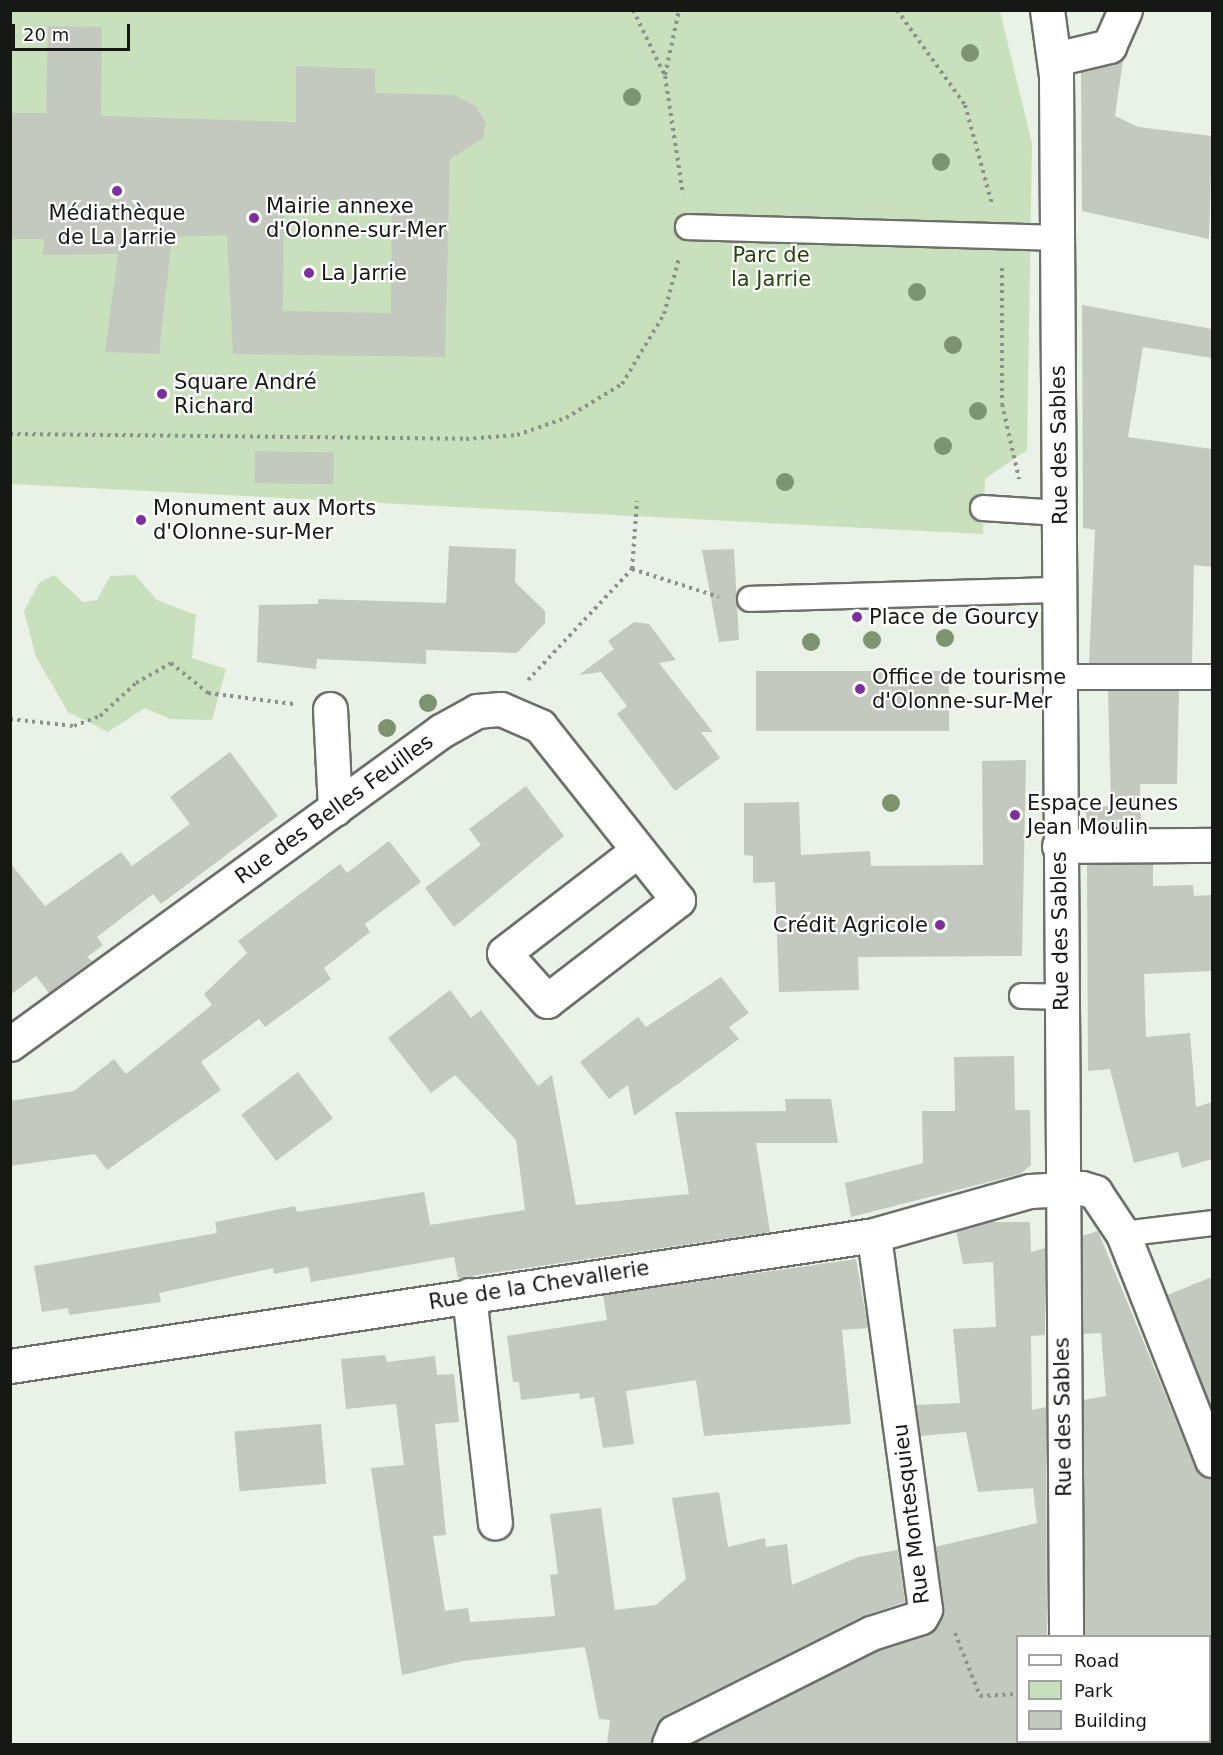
<!DOCTYPE html>
<meta charset="utf-8">
<style>
body{margin:0}
#map{position:relative;width:1223px;height:1755px;overflow:hidden;background:#eaf1e6;font-family:"DejaVu Sans",sans-serif}
div>[style]{position:absolute}
.green>*{inset:0;background:#c9e0bc}
.building>*{inset:0;background:#c3c9bf;transform-origin:0 0}
.path>*{height:4px;margin-top:-2px;transform-origin:0;background:repeating-linear-gradient(90deg,#8c9189 0 3px,transparent 0 7.5px)}
.roads{filter:drop-shadow(2px 0 #6b7168) drop-shadow(-2px 0 #6b7168) drop-shadow(0 2px #6b7168) drop-shadow(0 -2px #6b7168)}
.lane>*{height:24px;margin:-12px;padding:0 12px;transform-origin:12px;border-radius:12px;background:#fff}
.street>*{height:33px;margin:-16.5px;padding:0 16.5px;transform-origin:16.5px;border-radius:16.5px;background:#fff}
.secondary>*{height:33px;margin:-16.5px;padding:0 16.5px;transform-origin:16.5px;border-radius:16.5px;background:#fff}
.trees>*{width:18px;height:18px;margin:-9px;border-radius:50%;background:#7e936f}
.dots>*{width:16px;height:16px;translate:-50% -50%;box-sizing:border-box;border:3px solid #fff;border-radius:50%}
span{translate:-50% -50%;white-space:nowrap;text-align:center;line-height:1.15;-webkit-text-stroke:4.5px #fff;paint-order:stroke}
.poi-label{font-size:21px;color:#151814}
.left{translate:0 -50%;text-align:left}
.right{translate:-100% -50%;text-align:right}
.park-label{font-size:21px;color:#26460d}
.street-label{font-size:21px;color:#151814}
.frame{position:absolute;inset:0;border:12px solid #151814;pointer-events:none}
.legend{position:absolute;left:1016px;top:1635px;width:195px;height:108px;box-sizing:border-box;background:#fff;border:2px solid #a1a3a1;margin:0;padding:8px 10px;list-style:none;font-size:18px;color:#151814}
.legend li{display:flex;align-items:center;gap:12px;height:30px}
.legend b{width:30px;border:2px solid #a1a3a1}
.scale{position:absolute;left:12px;top:24px;width:118px;height:27px;box-sizing:border-box;border:3px solid #151814;border-top:0;padding-left:8px;font-size:18px;line-height:21px;white-space:nowrap;color:#151814;-webkit-text-stroke:4px #fff;paint-order:stroke}
</style>
<div id="map">
<div class="green">
<div style="clip-path:polygon(10px 11px,1000px 11px,1032px 144px,1027px 450px,985px 479px,983px 534px,11px 484px)"></div>
<div style="clip-path:polygon(54px 575px,83px 602px,97px 600px,110px 576px,135px 575px,157px 600px,196px 615px,192px 658px,226px 669px,212px 720px,170px 719px,145px 708px,108px 732px,68px 712px,36px 657px,24px 611px,39px 583px)"></div>
</div>
<div class="building">
<div style="clip-path:polygon(evenodd,48px 26px,102px 27px,101px 116px,296px 122px,296px 66px,375px 69px,375px 93px,454px 95px,476px 106px,486px 123px,483px 138px,450px 159px,445px 357px,233px 354px,227px 235px,172px 237px,159px 354px,105px 352px,118px 254px,43px 255px,44px 239px,10px 239px,10px 113px,46px 113px,48px 26px,284px 199px,392px 201px,391px 313px,283px 311px,284px 199px)"></div>
<div style="clip-path:polygon(1123px 60px,1115px 116px,1138px 127px,1212px 136px,1209px 239px,1082px 211px,1081px 72px)"></div>
<div style="clip-path:polygon(1082px 305px,1212px 329px,1212px 358px,1143px 347px,1128px 437px,1212px 449px,1212px 567px,1194px 565px,1192px 663px,1089px 663px,1095px 530px,1083px 528px)"></div>
<div style="left:255px;top:451px;width:79px;height:32px;rotate:1deg"></div>
<div style="clip-path:polygon(449px 546px,516px 549px,515px 582px,545px 611px,545px 623px,517px 653px,426px 650px,426px 664px,317px 659px,316px 669px,257px 662px,259px 605px,318px 604px,318px 599px,446px 603px)"></div>
<div style="clip-path:polygon(734px 549px,739px 640px,719px 642px,702px 550px)"></div>
<div style="clip-path:polygon(634px 622px,649px 624px,676px 660px,659px 663px,713px 732px,701px 732px,720px 758px,675px 791px,617px 714px,627px 706px,601px 672px,579px 675px,614px 649px,608px 641px)"></div>
<div style="left:949px;top:671px;width:60px;height:193px;rotate:90deg"></div>
<div style="clip-path:polygon(1108px 691px,1179px 691px,1177px 784px,1140px 784px,1141px 827px,1086px 827px,1086px 807px,1111px 806px)"></div>
<div style="clip-path:polygon(230px 752px,278px 816px,161px 904px,153px 894px,97px 937px,103px 945px,87px 957px,92px 961px,49px 993px,36px 976px,10px 995px,10px 863px,45px 906px,121px 852px,132px 866px,190px 824px,170px 797px)"></div>
<div style="clip-path:polygon(1026px 760px,1022px 956px,858px 957px,859px 990px,779px 992px,775px 882px,753px 883px,753px 856px,744px 855px,744px 803px,799px 802px,801px 855px,870px 851px,871px 866px,983px 865px,982px 761px)"></div>
<div style="clip-path:polygon(526px 786px,564px 836px,454px 927px,425px 888px,481px 845px,469px 829px)"></div>
<div style="clip-path:polygon(389px 841px,421px 882px,365px 924px,370px 932px,324px 968px,331px 979px,265px 1027px,259px 1019px,201px 1062px,221px 1090px,107px 1170px,95px 1154px,10px 1166px,10px 1101px,74px 1091px,114px 1059px,126px 1074px,212px 1005px,204px 994px,247px 953px,238px 941px,340px 864px,347px 873px)"></div>
<div style="clip-path:polygon(1153px 864px,1153px 886px,1193px 885px,1194px 896px,1211px 895px,1211px 971px,1144px 974px,1146px 1037px,1190px 1033px,1196px 1107px,1212px 1102px,1212px 1159px,1182px 1168px,1178px 1152px,1134px 1163px,1110px 1069px,1088px 1071px,1087px 865px)"></div>
<div style="clip-path:polygon(721px 977px,749px 1013px,729px 1027px,739px 1039px,634px 1116px,628px 1085px,609px 1099px,580px 1062px,638px 1017px,646px 1027px)"></div>
<div style="clip-path:polygon(450px 990px,471px 1018px,481px 1010px,538px 1086px,552px 1075px,576px 1205px,689px 1194px,675px 1112px,786px 1111px,785px 1099px,831px 1099px,838px 1143px,756px 1143px,770px 1232px,458px 1278px,454px 1257px,311px 1282px,308px 1267px,274px 1274px,273px 1268px,159px 1293px,161px 1302px,69px 1315px,68px 1308px,42px 1312px,34px 1266px,217px 1233px,215px 1222px,295px 1206px,297px 1212px,424px 1192px,430px 1225px,525px 1210px,516px 1140px,455px 1075px,431px 1093px,388px 1038px)"></div>
<div style="clip-path:polygon(1014px 1056px,1015px 1110px,1030px 1110px,1031px 1165px,1020px 1174px,851px 1217px,845px 1183px,923px 1163px,922px 1111px,955px 1111px,954px 1057px)"></div>
<div style="left:298px;top:1072px;width:58px;height:71px;rotate:53deg"></div>
<div style="clip-path:polygon(990px 1222px,1030px 1222px,1031px 1252px,1045px 1248px,1045px 1335px,1031px 1336px,1032px 1410px,1046px 1407px,1047px 1636px,1017px 1636px,1017px 1744px,691px 1744px,878px 1650px,933px 1631px,944px 1607px,935px 1547px,1037px 1523px,1033px 1488px,978px 1492px,966px 1432px,920px 1436px,916px 1405px,960px 1403px,953px 1329px,996px 1327px,993px 1262px,963px 1264px,956px 1231px)"></div>
<div style="clip-path:polygon(1098px 1231px,1195px 1467px,1212px 1478px,1212px 1636px,1085px 1636px,1083px 1400px,1106px 1396px,1101px 1333px,1083px 1334px,1082px 1236px)"></div>
<div style="clip-path:polygon(856px 1259px,868px 1328px,842px 1330px,851px 1424px,704px 1436px,696px 1380px,626px 1391px,634px 1444px,603px 1448px,594px 1397px,580px 1399px,579px 1393px,521px 1400px,519px 1382px,513px 1382px,507px 1336px,607px 1320px,603px 1295px)"></div>
<div style="clip-path:polygon(1212px 1277px,1212px 1410px,1167px 1295px)"></div>
<div style="clip-path:polygon(385px 1355px,387px 1362px,435px 1356px,437px 1375px,454px 1374px,459px 1422px,435px 1424px,446px 1535px,433px 1536px,445px 1611px,468px 1608px,470px 1622px,555px 1616px,550px 1575px,558px 1574px,550px 1514px,601px 1508px,615px 1610px,656px 1605px,686px 1579px,672px 1498px,719px 1492px,728px 1547px,765px 1538px,766px 1547px,787px 1544px,792px 1585px,858px 1557px,898px 1550px,905px 1602px,863px 1616px,666px 1715px,651px 1744px,607px 1744px,610px 1720px,599px 1719px,585px 1647px,463px 1661px,402px 1675px,371px 1468px,404px 1465px,396px 1404px,346px 1409px,341px 1359px)"></div>
<div style="left:321px;top:1424px;width:60px;height:87px;rotate:85deg"></div>
</div>
<div class="path">
<div style="left:633px;top:10px;width:73px;rotate:64.1deg"></div>
<div style="left:665px;top:76px;width:120px;rotate:81.4deg"></div>
<div style="left:897px;top:10px;width:117px;rotate:54.4deg"></div>
<div style="left:965px;top:105px;width:103px;rotate:74.7deg"></div>
<div style="left:665px;top:75px;width:66px;rotate:-77.8deg"></div>
<div style="left:1002px;top:268px;width:136px;rotate:90deg"></div>
<div style="left:1002px;top:404px;width:77px;rotate:77.2deg"></div>
<div style="left:10px;top:434px;width:456px;rotate:0.6deg"></div>
<div style="left:466px;top:439px;width:51px;rotate:-4.5deg"></div>
<div style="left:517px;top:435px;width:52px;rotate:-19.1deg"></div>
<div style="left:566px;top:418px;width:66px;rotate:-31.3deg"></div>
<div style="left:622px;top:384px;width:82px;rotate:-59deg"></div>
<div style="left:664px;top:314px;width:58px;rotate:-75deg"></div>
<div style="left:632px;top:569px;width:68px;rotate:-85.8deg"></div>
<div style="left:528px;top:680px;width:152px;rotate:-46.9deg"></div>
<div style="left:632px;top:569px;width:91px;rotate:17.8deg"></div>
<div style="left:10px;top:719px;width:64px;rotate:6.2deg"></div>
<div style="left:74px;top:726px;width:28px;rotate:-21deg"></div>
<div style="left:100px;top:716px;width:49px;rotate:-42.5deg"></div>
<div style="left:136px;top:683px;width:40px;rotate:-29.7deg"></div>
<div style="left:171px;top:663px;width:48px;rotate:39deg"></div>
<div style="left:208px;top:693px;width:86px;rotate:7.4deg"></div>
<div style="left:955px;top:1633px;width:68px;rotate:68.4deg"></div>
<div style="left:980px;top:1696px;width:38px;rotate:-3deg"></div>
<div style="left:1210px;top:1662px;width:2px;rotate:-27deg"></div>
</div>
<div class="roads">
<div class="lane">
<div style="left:688px;top:227px;width:369px;rotate:1.7deg"></div>
<div style="left:983px;top:508px;width:77px;rotate:3.7deg"></div>
<div style="left:750px;top:599px;width:309px;rotate:-1.7deg"></div>
<div style="left:1060px;top:677px;width:152px"></div>
<div style="left:1022px;top:996px;width:39px;rotate:1deg"></div>
<div style="left:1123px;top:1234px;width:90px;rotate:-7deg"></div>
</div>
<div class="street">
<div style="left:1055px;top:59px;width:56px;rotate:-13.5deg"></div>
<div style="left:1109px;top:46px;width:39px;rotate:-66deg"></div>
<div style="left:330px;top:709px;width:100px;rotate:87.1deg"></div>
<div style="left:1059px;top:846px;width:153px;rotate:-0.4deg"></div>
<div style="left:10px;top:1044px;width:533px;rotate:-35.99deg"></div>
<div style="left:441px;top:731px;width:41px;rotate:-29.1deg"></div>
<div style="left:477px;top:711px;width:24px;rotate:-5deg"></div>
<div style="left:501px;top:709px;width:43px;rotate:23.6deg"></div>
<div style="left:540px;top:726px;width:222px;rotate:51.6deg"></div>
<div style="left:678px;top:900px;width:165px;rotate:142.4deg"></div>
<div style="left:547px;top:1001px;width:64px;rotate:-131.9deg"></div>
<div style="left:504px;top:953px;width:168px;rotate:-37.5deg"></div>
<div style="left:469px;top:1295px;width:229px;rotate:83.5deg"></div>
<div style="left:10px;top:1366px;width:874px;rotate:-8.62deg"></div>
<div style="left:874px;top:1235px;width:162px;rotate:-15.8deg"></div>
<div style="left:1030px;top:1191px;width:52px;rotate:-3.3deg"></div>
<div style="left:1082px;top:1188px;width:14px;rotate:17deg"></div>
<div style="left:1095px;top:1192px;width:50px;rotate:56.3deg"></div>
<div style="left:1123px;top:1234px;width:243px;rotate:68.5deg"></div>
<div style="left:669px;top:1744px;width:13px;rotate:-67deg"></div>
<div style="left:674px;top:1732px;width:220px;rotate:-26.7deg"></div>
<div style="left:871px;top:1633px;width:52px;rotate:-17.7deg"></div>
<div style="left:921px;top:1617px;width:9px;rotate:-63deg"></div>
<div style="left:925px;top:1609px;width:377px;rotate:-97.8deg"></div>
</div>
<div class="secondary">
<div style="left:1047px;top:10px;width:67px;rotate:82.2deg"></div>
<div style="left:1056px;top:76px;width:1560px;rotate:89.63deg"></div>
<div style="left:1066px;top:1744px;width:2px;rotate:-90deg"></div>
</div>
</div>
<div class="trees">
<div style="left:970px;top:53px"></div>
<div style="left:632px;top:97px"></div>
<div style="left:941px;top:162px"></div>
<div style="left:917px;top:292px"></div>
<div style="left:953px;top:345px"></div>
<div style="left:978px;top:411px"></div>
<div style="left:943px;top:446px"></div>
<div style="left:785px;top:482px"></div>
<div style="left:945px;top:638px"></div>
<div style="left:872px;top:640px"></div>
<div style="left:811px;top:642px"></div>
<div style="left:428px;top:703px"></div>
<div style="left:387px;top:728px"></div>
<div style="left:891px;top:803px"></div>
</div>
<div class="dots">
<div style="left:117px;top:191px;background:#7e2e9e"></div>
<div style="left:254px;top:218px;background:#7e2e9e"></div>
<div style="left:309px;top:273px;background:#7e2e9e"></div>
<div style="left:162px;top:394px;background:#7e2e9e"></div>
<div style="left:141px;top:520px;background:#7e2e9e"></div>
<div style="left:857px;top:617px;background:#7e2e9e"></div>
<div style="left:860px;top:689px;background:#7e2e9e"></div>
<div style="left:1015px;top:815px;background:#7e2e9e"></div>
<div style="left:940px;top:925px;background:#7e2e9e"></div>
</div>
<div class="poi-label">
<span class="left" style="left:266px;top:218px">Mairie annexe<br>d'Olonne-sur-Mer</span>
<span style="left:117px;top:225px">Médiathèque<br>de La Jarrie</span>
<span class="left" style="left:321px;top:273px">La Jarrie</span>
<span class="left" style="left:174px;top:394px">Square André<br>Richard</span>
<span class="left" style="left:153px;top:520px">Monument aux Morts<br>d'Olonne-sur-Mer</span>
<span class="left" style="left:869px;top:617px">Place de Gourcy</span>
<span class="left" style="left:872px;top:689px">Office de tourisme<br>d'Olonne-sur-Mer</span>
<span class="left" style="left:1027px;top:815px">Espace Jeunes<br>Jean Moulin</span>
<span class="right" style="left:928px;top:925px">Crédit Agricole</span>
</div>
<div class="park-label">
<span style="left:771px;top:267px">Parc de<br>la Jarrie</span>
</div>
<div class="street-label">
<span style="left:1059px;top:445px;rotate:-91deg">Rue des Sables</span>
<span style="left:334px;top:809px;rotate:-36deg">Rue des Belles Feuilles</span>
<span style="left:1060px;top:931px;rotate:-91deg">Rue des Sables</span>
<span style="left:539px;top:1285px;rotate:-9deg">Rue de la Chevallerie</span>
<span style="left:1063px;top:1417px;rotate:-91deg">Rue des Sables</span>
<span style="left:911px;top:1514px;rotate:-97deg">Rue Montesquieu</span>
</div>
<div class="frame"></div>
<ul class="legend">
<li><b style="height:8px;background:#fff"></b>Road</li>
<li><b style="height:16px;background:#c9e0bc"></b>Park</li>
<li><b style="height:16px;background:#c3c9bf"></b>Building</li>
</ul>
<div class="scale">20 m</div>
</div>
